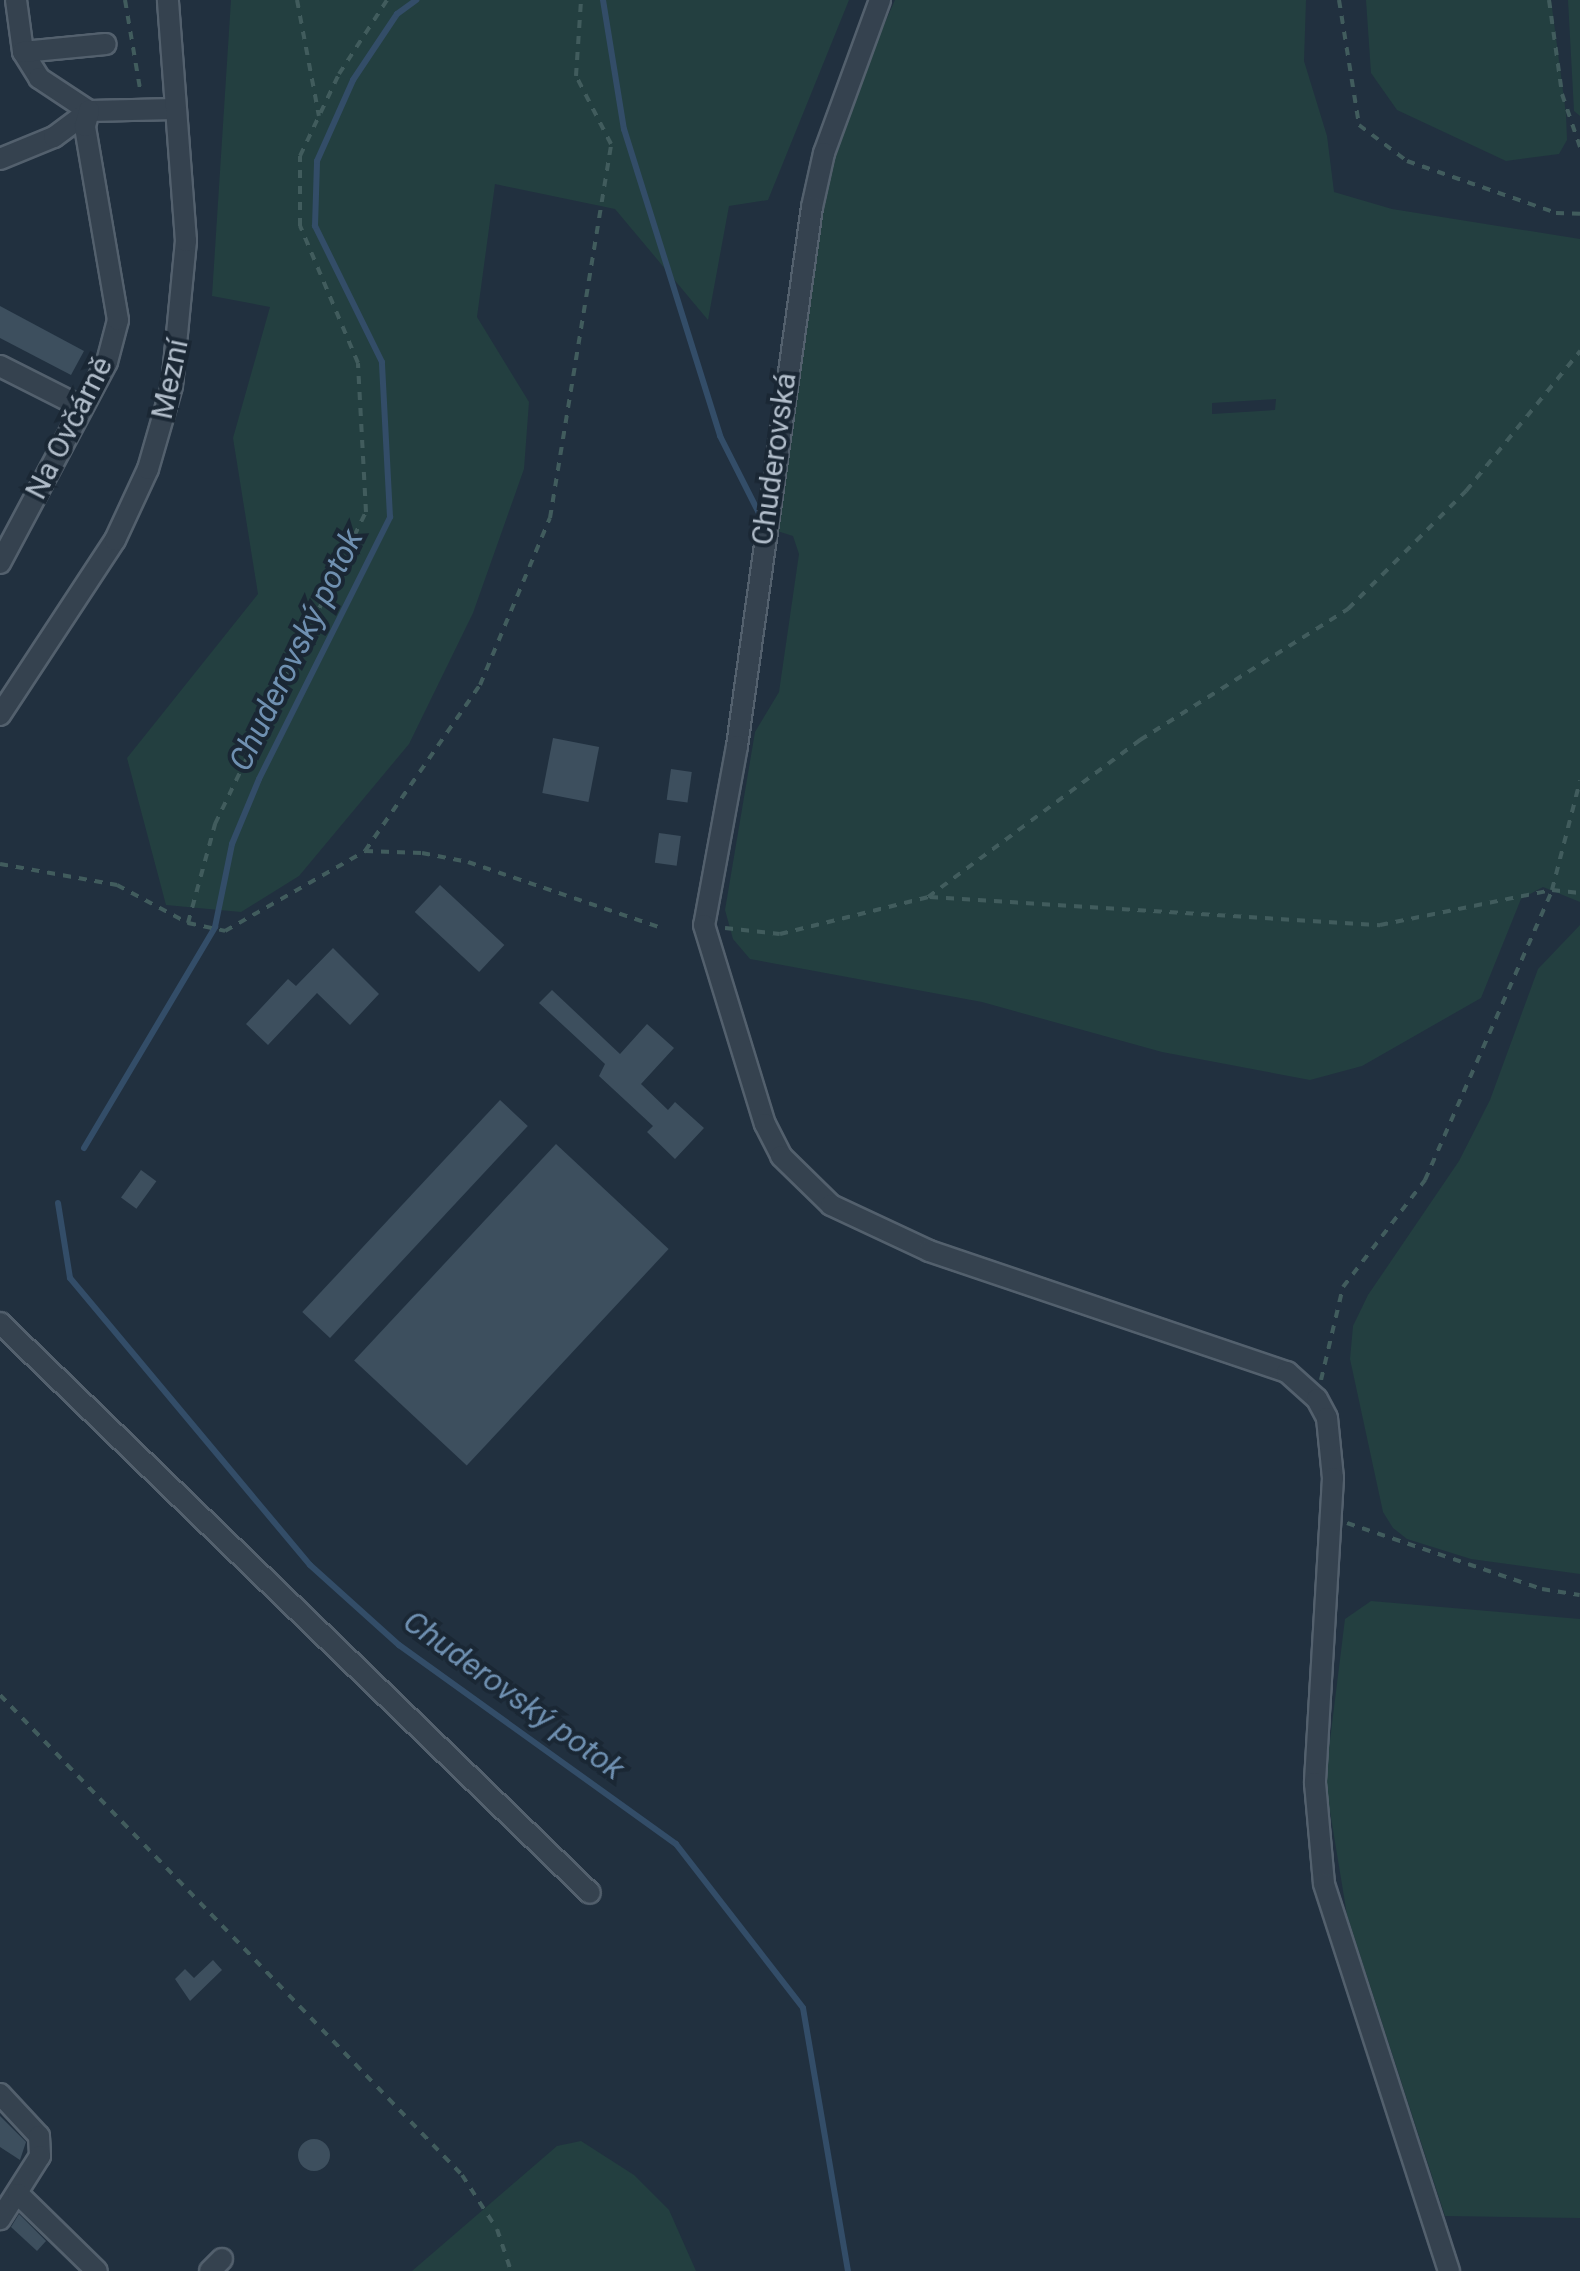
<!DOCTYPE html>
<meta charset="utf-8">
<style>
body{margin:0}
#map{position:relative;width:1580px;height:2271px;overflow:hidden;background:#21303f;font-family:Roboto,sans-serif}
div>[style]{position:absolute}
.green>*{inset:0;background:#233f40}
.stream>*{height:6px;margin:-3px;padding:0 3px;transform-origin:3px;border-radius:3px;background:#334d68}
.building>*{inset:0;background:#3d4f5e;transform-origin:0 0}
.round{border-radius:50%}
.path>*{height:4px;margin-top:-2px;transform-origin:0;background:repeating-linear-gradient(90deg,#415c5d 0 8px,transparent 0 16px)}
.roads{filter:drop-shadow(2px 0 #53606d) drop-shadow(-2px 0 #53606d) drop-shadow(0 2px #53606d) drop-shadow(0 -2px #53606d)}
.minor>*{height:20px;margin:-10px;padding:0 10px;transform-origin:10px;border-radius:10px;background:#35424f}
span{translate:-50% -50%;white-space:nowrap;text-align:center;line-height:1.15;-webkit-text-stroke:8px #1a2734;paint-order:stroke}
.street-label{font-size:30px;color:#b1bdca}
.water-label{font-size:32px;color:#6f90b1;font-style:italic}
</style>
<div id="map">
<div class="green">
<div style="clip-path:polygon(231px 0,849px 0,768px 200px,729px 206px,708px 320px,615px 209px,495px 184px,477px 317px,529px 402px,524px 469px,473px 613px,409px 744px,299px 876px,241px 912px,166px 905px,127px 758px,258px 594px,233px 438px,270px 307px,212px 296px)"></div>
<div style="clip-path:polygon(evenodd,895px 0,1306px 0,1304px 61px,1327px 136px,1334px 192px,1392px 209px,1580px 239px,1580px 902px,1543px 887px,1521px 899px,1481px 998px,1362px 1066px,1310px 1080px,1162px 1052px,982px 1002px,750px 959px,733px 939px,725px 910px,755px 732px,779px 692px,799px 554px,793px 536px,774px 530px,805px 338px,819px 201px,850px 102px,895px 0,1276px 399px,1275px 410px,1212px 414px,1212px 403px,1276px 399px)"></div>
<div style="clip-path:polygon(1366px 0,1551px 0,1566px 114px,1567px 140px,1559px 154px,1506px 161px,1397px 110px,1371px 73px)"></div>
<div style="clip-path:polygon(1568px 0,1580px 0,1580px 116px,1574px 111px)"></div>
<div style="clip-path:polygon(1580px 925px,1580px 1574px,1471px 1559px,1407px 1539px,1393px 1528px,1383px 1512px,1350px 1359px,1353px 1326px,1368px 1295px,1459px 1161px,1490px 1100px,1538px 969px)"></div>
<div style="clip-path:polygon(1371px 1601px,1580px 1619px,1580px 2218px,1445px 2216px,1347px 1915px,1325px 1781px,1345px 1619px)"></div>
<div style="clip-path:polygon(581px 2141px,634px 2175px,669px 2210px,696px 2271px,412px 2271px,557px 2146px)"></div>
</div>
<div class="stream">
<div style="left:603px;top:0;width:131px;rotate:80.8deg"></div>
<div style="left:624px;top:129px;width:322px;rotate:72.6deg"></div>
<div style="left:720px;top:436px;width:95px;rotate:63.2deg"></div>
<div style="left:84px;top:1148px;width:257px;rotate:-59.3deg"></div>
<div style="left:215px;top:927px;width:85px;rotate:-78.4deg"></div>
<div style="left:232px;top:844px;width:70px;rotate:-67.4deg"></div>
<div style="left:259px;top:779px;width:293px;rotate:-63.4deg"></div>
<div style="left:390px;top:517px;width:155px;rotate:-93deg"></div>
<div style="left:382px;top:362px;width:152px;rotate:-116.2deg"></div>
<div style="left:315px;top:226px;width:65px;rotate:-88.2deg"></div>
<div style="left:317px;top:161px;width:89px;rotate:-66deg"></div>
<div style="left:353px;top:80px;width:79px;rotate:-56.3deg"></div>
<div style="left:397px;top:14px;width:24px;rotate:-36deg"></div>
<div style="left:58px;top:1203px;width:76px;rotate:80.9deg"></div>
<div style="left:70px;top:1278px;width:374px;rotate:50.1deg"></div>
<div style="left:310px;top:1565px;width:120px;rotate:42deg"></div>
<div style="left:399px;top:1645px;width:341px;rotate:35.7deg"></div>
<div style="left:676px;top:1844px;width:207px;rotate:52.2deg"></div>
<div style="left:803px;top:2008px;width:267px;rotate:80.3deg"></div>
</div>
<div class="building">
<div style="clip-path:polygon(0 306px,84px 351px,71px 375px,0 338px)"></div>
<div style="left:553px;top:738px;width:47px;height:56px;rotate:11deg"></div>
<div style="left:671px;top:769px;width:21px;height:31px;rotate:8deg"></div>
<div style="left:659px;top:833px;width:22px;height:30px;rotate:8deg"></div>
<div style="left:440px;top:885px;width:88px;height:37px;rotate:43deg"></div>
<div style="clip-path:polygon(333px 948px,379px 994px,350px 1025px,317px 993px,268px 1045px,246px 1024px,288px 979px,296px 986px)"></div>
<div style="clip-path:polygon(552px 990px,620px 1054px,647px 1024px,674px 1048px,641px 1084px,668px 1110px,675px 1102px,704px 1128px,675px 1159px,647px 1132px,653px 1126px,599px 1076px,605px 1064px,539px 1003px)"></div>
<div style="left:500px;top:1100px;width:38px;height:290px;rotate:43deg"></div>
<div style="left:556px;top:1144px;width:154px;height:296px;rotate:43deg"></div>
<div style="left:141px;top:1170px;width:19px;height:34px;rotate:36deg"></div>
<div style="clip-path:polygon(213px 1960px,222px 1970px,190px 2001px,175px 1979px,185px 1969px,194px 1978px)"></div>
<div style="clip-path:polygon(0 2116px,26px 2142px,20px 2160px,0 2147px)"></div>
<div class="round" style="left:298px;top:2139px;width:32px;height:32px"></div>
<div style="clip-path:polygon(19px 2214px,46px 2241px,37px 2251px,11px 2227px)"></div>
</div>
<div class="path">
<div style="left:125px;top:0;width:90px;rotate:80.4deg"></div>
<div style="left:297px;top:0;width:118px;rotate:79.3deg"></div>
<div style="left:1339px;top:0;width:127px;rotate:80.9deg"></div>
<div style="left:1359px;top:125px;width:60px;rotate:36.9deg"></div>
<div style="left:1407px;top:161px;width:158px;rotate:19.2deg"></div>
<div style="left:1556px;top:213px;width:24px;rotate:2deg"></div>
<div style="left:1549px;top:0;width:95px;rotate:82.1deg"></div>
<div style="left:1562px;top:94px;width:56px;rotate:71.2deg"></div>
<div style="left:365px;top:851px;width:202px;rotate:-55.3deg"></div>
<div style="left:480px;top:685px;width:181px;rotate:-67.3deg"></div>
<div style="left:550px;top:518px;width:379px;rotate:-80.7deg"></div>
<div style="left:611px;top:144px;width:76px;rotate:-117.2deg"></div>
<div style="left:576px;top:76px;width:76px;rotate:-86.2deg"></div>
<div style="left:0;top:864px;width:119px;rotate:10.2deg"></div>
<div style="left:117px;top:885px;width:81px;rotate:28.2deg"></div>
<div style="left:188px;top:923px;width:38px;rotate:12deg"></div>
<div style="left:225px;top:931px;width:161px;rotate:-29.7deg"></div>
<div style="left:365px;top:851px;width:57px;rotate:2deg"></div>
<div style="left:422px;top:853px;width:47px;rotate:11.1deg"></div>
<div style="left:468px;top:862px;width:205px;rotate:18.8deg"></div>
<div style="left:930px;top:897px;width:451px;rotate:3.6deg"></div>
<div style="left:1380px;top:925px;width:176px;rotate:-11.5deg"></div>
<div style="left:1552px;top:890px;width:113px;rotate:-75.6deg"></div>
<div style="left:188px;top:923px;width:103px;rotate:-74.7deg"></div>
<div style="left:215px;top:824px;width:347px;rotate:-64.2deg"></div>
<div style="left:366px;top:512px;width:149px;rotate:-93.1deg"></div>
<div style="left:358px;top:363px;width:149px;rotate:-112.9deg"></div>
<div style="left:300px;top:226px;width:70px;rotate:-90deg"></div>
<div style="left:300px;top:156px;width:91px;rotate:-64.6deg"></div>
<div style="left:339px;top:74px;width:88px;rotate:-57deg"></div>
<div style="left:725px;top:928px;width:55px;rotate:6.2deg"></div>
<div style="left:780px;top:934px;width:153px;rotate:-14deg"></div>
<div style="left:928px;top:897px;width:264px;rotate:-36.5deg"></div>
<div style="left:1140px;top:740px;width:246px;rotate:-32.2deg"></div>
<div style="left:1348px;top:609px;width:167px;rotate:-45deg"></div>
<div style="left:1466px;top:491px;width:181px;rotate:-50.8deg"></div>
<div style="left:1321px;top:1380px;width:96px;rotate:-76.7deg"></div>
<div style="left:1343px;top:1287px;width:135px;rotate:-52.5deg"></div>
<div style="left:1425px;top:1180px;width:317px;rotate:-66.3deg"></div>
<div style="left:1552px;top:890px;width:28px;rotate:6deg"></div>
<div style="left:1347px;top:1523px;width:206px;rotate:18.7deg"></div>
<div style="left:1542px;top:1589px;width:38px;rotate:9deg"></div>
<div style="left:0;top:1695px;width:666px;rotate:46.09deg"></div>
<div style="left:462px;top:2175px;width:64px;rotate:57.1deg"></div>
<div style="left:497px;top:2229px;width:44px;rotate:71.6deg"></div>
</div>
<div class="roads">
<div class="minor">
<div style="left:16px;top:0;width:52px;rotate:82.3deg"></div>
<div style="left:23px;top:52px;width:31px;rotate:58deg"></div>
<div style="left:39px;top:78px;width:60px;rotate:33.4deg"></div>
<div style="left:880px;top:0;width:163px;rotate:110.1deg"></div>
<div style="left:824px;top:153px;width:55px;rotate:102.5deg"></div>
<div style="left:812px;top:207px;width:544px;rotate:97.92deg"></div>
<div style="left:737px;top:746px;width:182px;rotate:100.4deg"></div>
<div style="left:704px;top:925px;width:208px;rotate:73deg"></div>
<div style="left:765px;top:1124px;width:36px;rotate:63deg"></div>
<div style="left:781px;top:1156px;width:70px;rotate:44.4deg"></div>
<div style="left:831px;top:1205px;width:108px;rotate:25.1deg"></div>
<div style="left:929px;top:1251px;width:378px;rotate:18.7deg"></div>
<div style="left:1287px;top:1372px;width:40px;rotate:42deg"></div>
<div style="left:1317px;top:1399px;width:21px;rotate:62deg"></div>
<div style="left:1327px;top:1418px;width:60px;rotate:84.3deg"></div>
<div style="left:1333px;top:1478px;width:306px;rotate:93.4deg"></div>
<div style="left:1315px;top:1783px;width:101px;rotate:84.9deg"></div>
<div style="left:1324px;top:1884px;width:407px;rotate:72.1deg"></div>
<div style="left:23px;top:52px;width:83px;rotate:-5.5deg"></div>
<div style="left:0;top:159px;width:58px;rotate:-22.2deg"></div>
<div style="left:54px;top:137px;width:44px;rotate:-36.6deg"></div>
<div style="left:89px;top:111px;width:86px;rotate:-1.3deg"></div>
<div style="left:0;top:366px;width:91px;rotate:26.8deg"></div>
<div style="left:0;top:563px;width:228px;rotate:-62deg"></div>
<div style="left:107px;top:362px;width:43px;rotate:-75.3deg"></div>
<div style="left:118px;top:320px;width:197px;rotate:-99.7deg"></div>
<div style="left:85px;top:126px;width:16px;rotate:-75deg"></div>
<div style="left:0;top:715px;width:209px;rotate:-56.7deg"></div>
<div style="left:115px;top:540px;width:78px;rotate:-65.1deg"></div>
<div style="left:148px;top:469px;width:86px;rotate:-73.9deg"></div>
<div style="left:172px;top:386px;width:146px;rotate:-84.5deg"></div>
<div style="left:186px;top:241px;width:242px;rotate:-94.3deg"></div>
<div style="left:0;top:1323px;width:820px;rotate:44.01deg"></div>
<div style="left:0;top:2094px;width:57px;rotate:47.1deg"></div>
<div style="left:39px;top:2136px;width:20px;rotate:87deg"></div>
<div style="left:40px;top:2156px;width:75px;rotate:122.4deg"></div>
<div style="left:18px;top:2194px;width:110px;rotate:44.3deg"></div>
<div style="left:210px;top:2271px;width:17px;rotate:-45deg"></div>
</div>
</div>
<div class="street-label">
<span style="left:170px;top:379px;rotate:-78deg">Mezní</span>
<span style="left:69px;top:428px;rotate:-63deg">Na Ovčárně</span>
<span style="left:774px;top:459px;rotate:-82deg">Chuderovská</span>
</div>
<div class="water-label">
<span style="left:296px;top:650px;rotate:-64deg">Chuderovský potok</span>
<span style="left:514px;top:1695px;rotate:36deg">Chuderovský potok</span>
</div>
</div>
